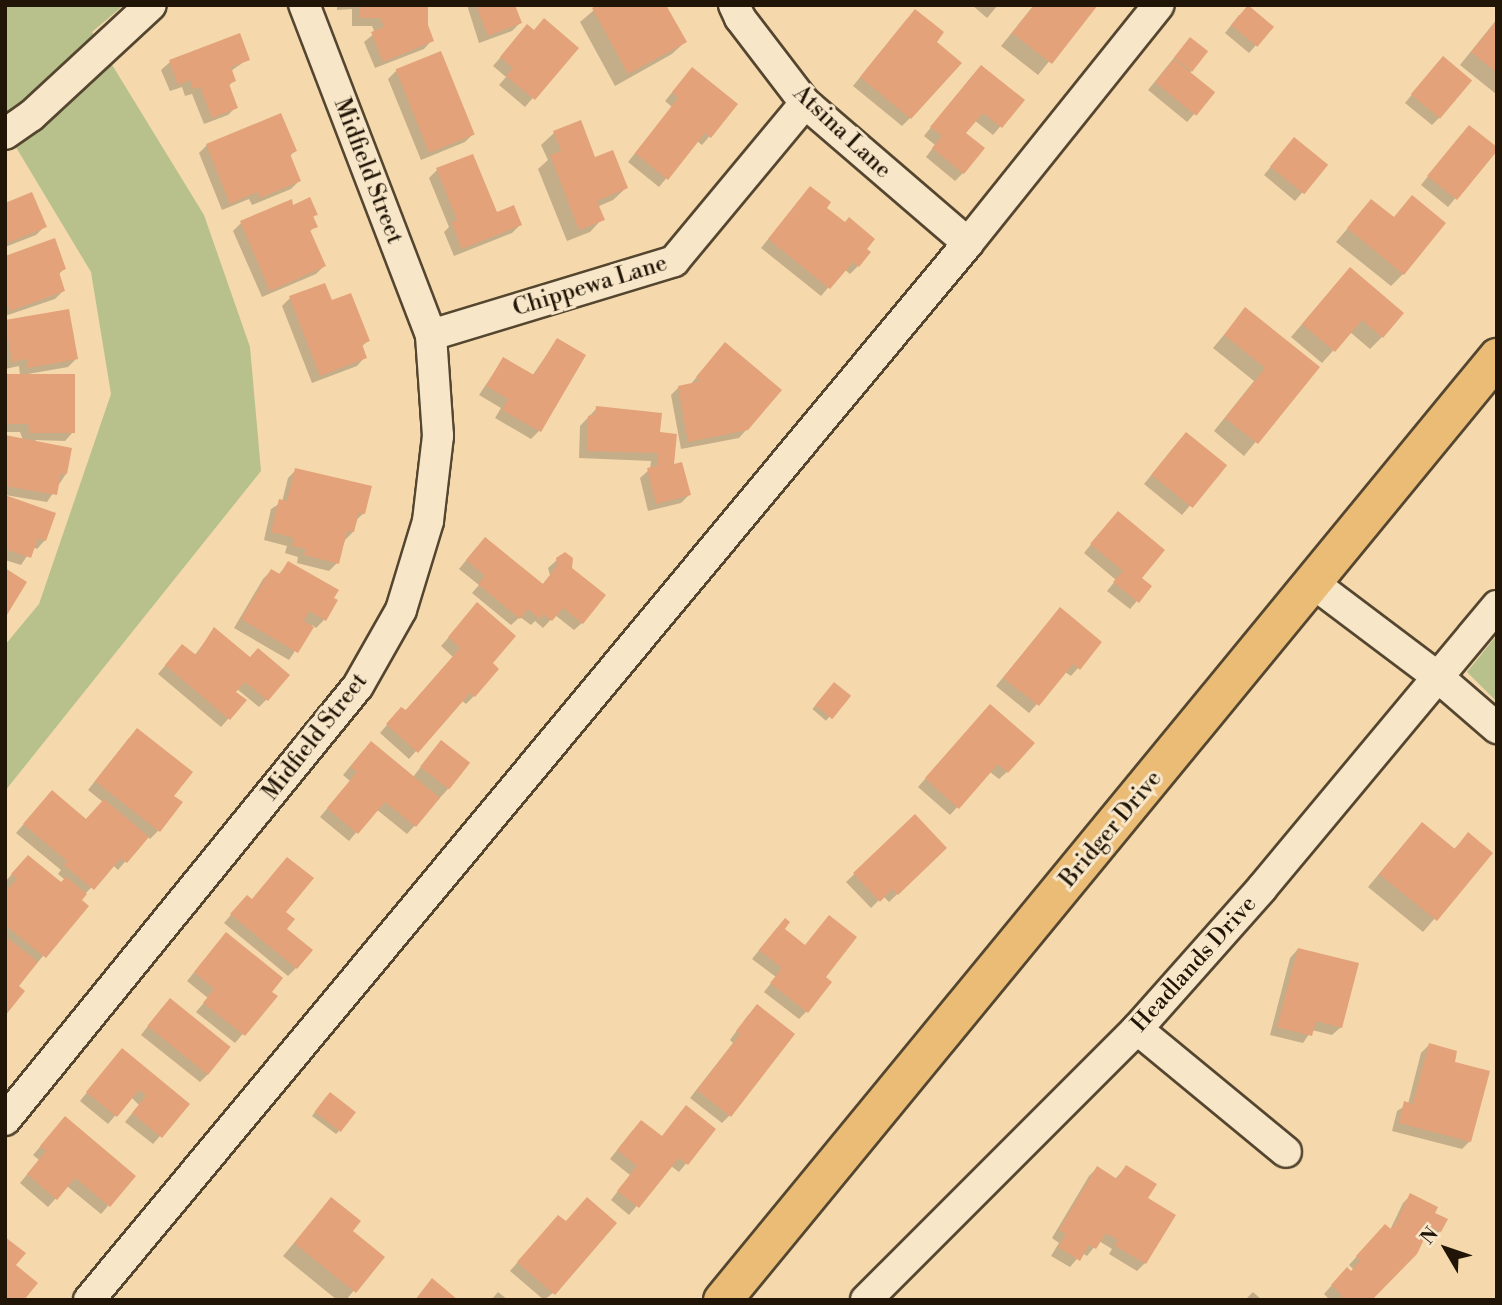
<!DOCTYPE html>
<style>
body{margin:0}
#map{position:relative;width:1502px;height:1305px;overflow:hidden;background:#f5d9ac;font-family:"Libre Bodoni",serif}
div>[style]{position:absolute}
.green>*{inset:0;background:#b8c08c}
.shadow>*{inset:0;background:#0003;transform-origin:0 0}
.building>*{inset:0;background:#e3a27a;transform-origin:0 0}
.roads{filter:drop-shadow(2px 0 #554630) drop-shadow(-2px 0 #554630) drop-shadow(0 2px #554630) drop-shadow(0 -2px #554630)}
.minor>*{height:30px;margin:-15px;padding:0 15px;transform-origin:15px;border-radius:15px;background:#f8e6c9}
.major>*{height:37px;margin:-18.5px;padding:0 18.5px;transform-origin:18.5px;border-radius:18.5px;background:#eabc76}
span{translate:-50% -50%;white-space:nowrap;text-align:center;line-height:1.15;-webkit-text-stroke:6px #f8e6c9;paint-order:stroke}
.street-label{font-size:23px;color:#201506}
.frame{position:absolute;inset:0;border:7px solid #201506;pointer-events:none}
.north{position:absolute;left:1411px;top:1214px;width:70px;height:70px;-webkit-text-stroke:5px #f8e6c9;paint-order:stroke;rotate:309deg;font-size:19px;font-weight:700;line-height:28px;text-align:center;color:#201506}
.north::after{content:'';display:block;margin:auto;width:24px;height:32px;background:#201506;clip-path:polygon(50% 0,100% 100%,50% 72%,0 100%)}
</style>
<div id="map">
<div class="green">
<div style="clip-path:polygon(5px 5px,124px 5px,92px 32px,204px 215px,250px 347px,261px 471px,5px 791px,5px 645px,39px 604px,111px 394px,91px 272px,5px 129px)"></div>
<div style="clip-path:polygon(1497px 635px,1497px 702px,1467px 672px)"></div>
</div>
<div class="shadow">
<div style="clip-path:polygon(337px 5px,426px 5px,426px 25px,432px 40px,424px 49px,375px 68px,364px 42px,375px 33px,372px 26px,352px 26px,352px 9px,337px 10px)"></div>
<div style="clip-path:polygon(467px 5px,513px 5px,520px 23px,512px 31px,479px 43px)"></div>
<div style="clip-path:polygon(600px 5px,685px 42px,672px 54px,615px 86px,580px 22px)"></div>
<div style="clip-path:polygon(972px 5px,998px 5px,987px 18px)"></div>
<div style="clip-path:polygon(1034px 5px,1095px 5px,1038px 75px,1001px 46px)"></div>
<div style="clip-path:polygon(1239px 15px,1272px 27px,1249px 53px,1225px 33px)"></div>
<div style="clip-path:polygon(907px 19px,934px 42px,910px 118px,902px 126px,853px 86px)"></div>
<div style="clip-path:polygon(1497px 19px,1497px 93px,1496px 94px,1460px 65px)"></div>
<div style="clip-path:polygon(533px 32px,576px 48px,525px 107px,499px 85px,506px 77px,493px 66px,520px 35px)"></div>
<div style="clip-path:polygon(239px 35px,248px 59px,231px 71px,234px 80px,228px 87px,236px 107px,228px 115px,204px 124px,192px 94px,185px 96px,182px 87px,170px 91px,161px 70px,170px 62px)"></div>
<div style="clip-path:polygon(1186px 43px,1206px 52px,1189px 74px,1213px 93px,1187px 122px,1148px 90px)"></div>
<div style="clip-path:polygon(1435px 66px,1440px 117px,1432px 125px,1405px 103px)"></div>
<div style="clip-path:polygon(396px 71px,473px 134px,465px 142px,421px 160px,388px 79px)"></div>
<div style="clip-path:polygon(973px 75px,1022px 101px,993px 135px,974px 120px,964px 133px,963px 173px,955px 181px,926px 157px,935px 145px,924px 136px)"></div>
<div style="clip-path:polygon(684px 78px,736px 105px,702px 145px,697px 141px,659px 187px,628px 162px,672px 107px,665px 101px)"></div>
<div style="clip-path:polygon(554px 133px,594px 159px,626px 188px,613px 200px,597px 207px,602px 219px,590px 232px,567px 241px,538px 169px,548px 160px,541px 145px)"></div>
<div style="clip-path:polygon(1461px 135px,1496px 149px,1448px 207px,1421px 185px)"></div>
<div style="clip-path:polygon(207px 145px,295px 151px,289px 157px,299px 181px,291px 189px,252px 205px,249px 199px,222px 210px,199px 153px)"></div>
<div style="clip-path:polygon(1286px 148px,1326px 165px,1295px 201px,1264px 175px)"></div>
<div style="clip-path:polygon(472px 156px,496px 215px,520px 225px,512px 233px,454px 256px,444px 232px,449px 227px,429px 178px,437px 170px)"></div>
<div style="clip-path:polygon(803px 196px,824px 208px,858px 266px,850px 274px,844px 269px,821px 296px,761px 248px)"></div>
<div style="clip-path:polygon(1412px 197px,1403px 274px,1391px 286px,1336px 242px,1371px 201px,1393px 219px)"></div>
<div style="clip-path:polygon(5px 205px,44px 227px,36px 235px,5px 247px)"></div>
<div style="clip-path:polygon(291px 207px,316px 214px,312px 218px,316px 226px,309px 232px,324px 266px,316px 274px,262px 297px,233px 231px,241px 223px)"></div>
<div style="clip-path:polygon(5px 258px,64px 269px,58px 275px,63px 291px,55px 299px,5px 316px)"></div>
<div style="clip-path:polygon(1338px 282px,1382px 337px,1370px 349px,1350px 332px,1322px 363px,1291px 337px)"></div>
<div style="clip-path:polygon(290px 298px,331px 302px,368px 341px,361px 347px,365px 357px,357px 366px,312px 383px,282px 306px)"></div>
<div style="clip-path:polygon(1245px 310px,1317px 368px,1244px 456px,1214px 431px,1254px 381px,1213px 348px)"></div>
<div style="clip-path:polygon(6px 322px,76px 359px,68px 367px,28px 374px,73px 432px,65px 441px,35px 440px,66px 474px,47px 502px,5px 495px,5px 437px,23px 440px,20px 432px,5px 432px,5px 376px,20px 376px,19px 366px,5px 369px)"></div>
<div style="clip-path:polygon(557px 340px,584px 356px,539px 431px,531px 439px,495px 418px,501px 408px,479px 395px,503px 359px,532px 376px)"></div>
<div style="clip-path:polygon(717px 353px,747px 429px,739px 438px,681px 449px,671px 395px,679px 387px,690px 385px)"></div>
<div style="clip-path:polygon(597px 408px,658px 433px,672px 466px,689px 495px,681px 503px,648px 511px,640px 478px,650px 469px,651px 461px,579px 458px,580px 426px)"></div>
<div style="clip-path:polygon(1178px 442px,1224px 465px,1182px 515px,1144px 484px)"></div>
<div style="clip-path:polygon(296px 470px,364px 513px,355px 521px,353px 532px,345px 540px,337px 563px,329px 571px,297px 563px,298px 557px,285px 553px,287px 546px,264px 540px,271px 509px,282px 502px,288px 478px)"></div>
<div style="clip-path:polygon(5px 497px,45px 540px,37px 549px,33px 547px,21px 565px,5px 560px)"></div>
<div style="clip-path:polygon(1110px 521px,1139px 578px,1137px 601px,1130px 609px,1107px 591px,1116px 580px,1084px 553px)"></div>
<div style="clip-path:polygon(477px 547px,542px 585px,550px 575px,548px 568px,557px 560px,570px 569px,582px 623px,574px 630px,555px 615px,543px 628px,535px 621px,531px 625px,520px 617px,511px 625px,472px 593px,479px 585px,459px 569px)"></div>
<div style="clip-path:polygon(289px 563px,324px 620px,316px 628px,312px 625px,289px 660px,234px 628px,263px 579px,271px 571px,278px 575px)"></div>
<div style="clip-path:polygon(470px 613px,490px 663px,474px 696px,466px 704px,461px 700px,409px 759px,380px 733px,393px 718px,405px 711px,453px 657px,441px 646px)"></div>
<div style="clip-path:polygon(1052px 618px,1078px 668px,1071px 676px,1065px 672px,1029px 713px,996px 686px)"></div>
<div style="clip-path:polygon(214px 630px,267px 699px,259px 707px,237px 689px,234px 692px,244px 701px,221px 727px,158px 674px,175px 654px,194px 656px)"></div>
<div style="left:834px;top:684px;width:18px;height:33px;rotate:41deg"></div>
<div style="clip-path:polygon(982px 714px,1007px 772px,999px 779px,990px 772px,950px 815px,918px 787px)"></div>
<div style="clip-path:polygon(129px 738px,172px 796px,158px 831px,150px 839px,147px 836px,118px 870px,113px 865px,83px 896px,80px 900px,87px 906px,16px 987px,5px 1014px,5px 882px,20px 865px,61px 884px,65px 880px,58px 874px,61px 870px,16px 833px,44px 801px,85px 821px,103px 802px,88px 790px)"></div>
<div style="clip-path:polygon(434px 750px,448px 789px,407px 834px,376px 809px,349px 841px,320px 817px,350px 781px,343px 775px,363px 751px,413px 777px)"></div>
<div style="clip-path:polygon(915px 817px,945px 848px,889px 902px,883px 896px,871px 908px,846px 882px)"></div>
<div style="clip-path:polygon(1468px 835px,1491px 853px,1423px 932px,1368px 887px,1410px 837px,1453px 850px)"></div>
<div style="clip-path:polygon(239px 905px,284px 912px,284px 929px,296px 968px,288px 976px,224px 923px)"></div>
<div style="clip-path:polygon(777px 928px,782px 929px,824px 977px,807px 1011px,799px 1019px,764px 992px,776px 977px,752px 959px)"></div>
<div style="clip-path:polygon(218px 943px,275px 996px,235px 1043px,196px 1012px,208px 998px,187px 981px)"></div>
<div style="clip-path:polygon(1298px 949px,1341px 1027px,1332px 1035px,1312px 1030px,1303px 1043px,1270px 1035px,1290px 958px)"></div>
<div style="clip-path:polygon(162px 1008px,208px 1074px,200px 1082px,141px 1035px)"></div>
<div style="clip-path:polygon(749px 1014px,730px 1115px,722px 1123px,690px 1098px,733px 1043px,730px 1040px)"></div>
<div style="clip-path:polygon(1429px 1045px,1453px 1063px,1470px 1141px,1462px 1149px,1392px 1131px,1397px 1111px,1408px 1104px,1421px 1053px)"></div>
<div style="clip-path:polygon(114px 1059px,188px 1104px,153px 1144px,125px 1122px,139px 1105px,131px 1097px,108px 1124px,80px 1101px)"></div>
<div style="clip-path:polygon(326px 1097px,339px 1131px,336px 1134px,312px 1116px)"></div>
<div style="clip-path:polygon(57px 1127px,108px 1206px,101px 1214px,67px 1186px,48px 1207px,20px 1183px,39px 1160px,33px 1155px)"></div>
<div style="clip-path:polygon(633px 1130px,661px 1138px,714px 1130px,679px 1172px,671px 1166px,629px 1215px,611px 1200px,630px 1175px,610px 1159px)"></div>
<div style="clip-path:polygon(1126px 1167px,1146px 1199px,1174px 1216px,1145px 1263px,1137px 1271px,1109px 1254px,1112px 1249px,1099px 1241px,1087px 1256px,1082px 1253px,1070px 1267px,1051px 1256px,1059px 1243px,1052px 1238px,1089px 1176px,1097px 1168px,1115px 1179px)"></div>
<div style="clip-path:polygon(1411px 1195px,1433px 1214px,1440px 1231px,1432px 1239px,1424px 1236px,1370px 1300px,1330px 1300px,1324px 1294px,1339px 1277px,1354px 1270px,1349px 1265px,1377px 1234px,1390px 1230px,1403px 1203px)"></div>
<div style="clip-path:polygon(331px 1199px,350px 1231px,382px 1257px,346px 1300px,337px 1300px,283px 1256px)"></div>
<div style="clip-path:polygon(565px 1223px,553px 1293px,544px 1300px,510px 1271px,550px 1225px)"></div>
<div style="clip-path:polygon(498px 1292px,508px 1300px,491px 1300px)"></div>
<div style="clip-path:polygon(1253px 1292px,1262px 1300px,1245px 1300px)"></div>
</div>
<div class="building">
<div style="clip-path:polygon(359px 5px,428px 5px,428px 25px,434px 41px,383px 62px,371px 32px,384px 27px,380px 18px,359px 18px)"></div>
<div style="clip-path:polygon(476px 5px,515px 5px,522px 23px,488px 36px)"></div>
<div style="clip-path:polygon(597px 5px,666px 5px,687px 42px,628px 74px,592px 8px)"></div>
<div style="clip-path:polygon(1034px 5px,1098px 5px,1052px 64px,1012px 33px)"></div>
<div style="left:1248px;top:5px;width:34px;height:26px;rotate:40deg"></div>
<div style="clip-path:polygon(915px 9px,944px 32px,937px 42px,962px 63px,911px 119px,860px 77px)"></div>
<div style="clip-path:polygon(544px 18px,579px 48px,535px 100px,506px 76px,513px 68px,500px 57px,527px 24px,534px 30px)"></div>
<div style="clip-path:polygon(1497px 20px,1497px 73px,1471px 52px)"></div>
<div style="clip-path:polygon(240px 33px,250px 60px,231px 67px,236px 81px,229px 84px,238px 108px,212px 118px,200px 87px,193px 89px,190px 80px,178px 85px,169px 60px)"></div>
<div style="left:1190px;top:37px;width:23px;height:26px;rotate:38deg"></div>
<div style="left:441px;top:51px;width:90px;height:49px;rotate:68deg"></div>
<div style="left:1443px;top:56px;width:38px;height:50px;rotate:40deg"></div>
<div style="left:1174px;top:59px;width:53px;height:30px;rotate:39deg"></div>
<div style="clip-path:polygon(981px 65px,1025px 100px,1002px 128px,983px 113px,966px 133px,985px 148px,964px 174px,932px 148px,942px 136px,930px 127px)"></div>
<div style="clip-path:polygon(692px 67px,738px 104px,711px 138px,705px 133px,668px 180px,635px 153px,678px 98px,672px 92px)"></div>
<div style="clip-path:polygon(281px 113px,297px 151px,290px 154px,301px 181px,260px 198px,257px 192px,230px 204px,206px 144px)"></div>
<div style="clip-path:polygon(581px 120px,595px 157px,613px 150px,628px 188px,597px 201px,605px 220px,579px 230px,550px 155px,561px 151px,553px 131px)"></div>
<div style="clip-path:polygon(1469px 125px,1497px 147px,1497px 151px,1457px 200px,1427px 176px)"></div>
<div style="left:1294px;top:137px;width:44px;height:38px;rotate:39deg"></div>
<div style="clip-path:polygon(473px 154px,497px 212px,514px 205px,522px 225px,462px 249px,451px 222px,457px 220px,436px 168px)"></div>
<div style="clip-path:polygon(810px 186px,831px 202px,827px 208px,845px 222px,849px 217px,875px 239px,867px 249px,871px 252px,859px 267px,853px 262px,830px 289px,768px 239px)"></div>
<div style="clip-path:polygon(32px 192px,47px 227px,5px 244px,5px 203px)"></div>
<div style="clip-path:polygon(1412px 195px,1446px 223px,1404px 275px,1347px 228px,1371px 199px,1394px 217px)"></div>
<div style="clip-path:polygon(310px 197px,318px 215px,313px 216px,318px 227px,310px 230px,326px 266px,270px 291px,240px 221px,292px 199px,293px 205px)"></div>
<div style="clip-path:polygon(55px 238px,66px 269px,59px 272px,65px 291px,10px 311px,5px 297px,5px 256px)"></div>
<div style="clip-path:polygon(1350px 267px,1404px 313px,1383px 338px,1362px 320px,1335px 352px,1302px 324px)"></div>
<div style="clip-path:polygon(325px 283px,332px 300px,351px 293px,370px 341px,362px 344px,367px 358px,320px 376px,289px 296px)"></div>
<div style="clip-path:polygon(1245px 307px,1320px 367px,1258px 444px,1225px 418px,1265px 368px,1224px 335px)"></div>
<div style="clip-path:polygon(69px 309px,78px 359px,28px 368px,27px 359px,12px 362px,5px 320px)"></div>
<div style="clip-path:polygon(557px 338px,586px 355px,541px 432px,502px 410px,508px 399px,486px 386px,503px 357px,534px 375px)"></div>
<div style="clip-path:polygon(725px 342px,782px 390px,748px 430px,688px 442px,678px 386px,701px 381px,696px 377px)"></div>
<div style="clip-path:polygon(5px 374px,75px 374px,75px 433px,30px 433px,28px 424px,5px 424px)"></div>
<div style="clip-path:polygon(596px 406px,662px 413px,660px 432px,677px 434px,674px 464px,682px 462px,691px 495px,656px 504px,647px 468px,658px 466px,658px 453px,587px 451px,588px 416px,595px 414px)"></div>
<div style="left:1186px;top:432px;width:53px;height:55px;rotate:39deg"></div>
<div style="clip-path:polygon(5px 435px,72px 448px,67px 474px,61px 473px,57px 495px,5px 486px)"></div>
<div style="clip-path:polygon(295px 468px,372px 486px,365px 514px,359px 513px,354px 532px,347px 531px,339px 564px,304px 555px,306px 549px,292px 546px,294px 538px,271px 532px,279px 499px,287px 501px)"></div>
<div style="clip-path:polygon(5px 495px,56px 513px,46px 541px,38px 538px,31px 558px,5px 549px)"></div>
<div style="clip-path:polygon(1118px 511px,1165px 550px,1142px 578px,1152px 586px,1139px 603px,1113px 582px,1123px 571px,1090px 544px)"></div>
<div style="clip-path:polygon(485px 537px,543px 584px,557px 566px,556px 558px,565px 552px,573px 558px,572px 568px,606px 595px,583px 624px,563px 608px,552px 621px,543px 614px,540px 619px,528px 609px,520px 619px,478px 584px,485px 576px,466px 560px)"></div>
<div style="clip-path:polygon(288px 561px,339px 590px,334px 598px,338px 600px,326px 621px,309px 611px,304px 621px,314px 627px,298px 653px,241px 619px,271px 569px,280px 574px)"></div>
<div style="clip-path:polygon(5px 568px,27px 582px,5px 618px)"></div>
<div style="clip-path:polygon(477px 602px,516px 636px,493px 663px,499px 669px,475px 697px,470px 693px,418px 753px,386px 724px,401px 707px,406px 710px,460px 648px,448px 637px)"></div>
<div style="clip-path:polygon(1060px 607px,1102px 642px,1080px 670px,1073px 664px,1039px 706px,1003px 678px)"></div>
<div style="clip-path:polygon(214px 627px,250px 657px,258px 648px,290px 675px,268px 701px,245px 682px,236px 692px,247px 700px,230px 720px,165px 665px,182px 644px,196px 655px)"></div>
<div style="left:834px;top:682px;width:22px;height:30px;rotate:39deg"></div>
<div style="clip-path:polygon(990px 704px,1035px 743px,1008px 773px,998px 764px,959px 809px,925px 778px)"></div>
<div style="clip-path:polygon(137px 728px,193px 772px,174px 796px,183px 802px,160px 832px,95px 781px)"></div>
<div style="left:441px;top:740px;width:37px;height:34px;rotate:38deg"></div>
<div style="clip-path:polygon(371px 741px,440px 798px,416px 827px,385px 802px,358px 834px,327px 808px,357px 772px,350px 767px)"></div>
<div style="clip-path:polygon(52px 790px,86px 819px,104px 799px,149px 837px,127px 863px,121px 858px,94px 890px,64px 865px,67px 861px,23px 824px)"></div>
<div style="clip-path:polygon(915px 814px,947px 848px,898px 895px,892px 889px,880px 902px,853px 873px)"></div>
<div style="clip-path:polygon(1422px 822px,1455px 849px,1468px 832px,1493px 853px,1437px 921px,1379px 874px)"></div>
<div style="clip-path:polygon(28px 855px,61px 882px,66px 877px,87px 894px,82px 900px,89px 906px,46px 958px,5px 925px,5px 885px,9px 888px,17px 879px,11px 874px)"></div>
<div style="clip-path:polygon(287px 857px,314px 878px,286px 912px,295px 919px,287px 929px,313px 950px,297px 969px,230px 914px,247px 895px,252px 899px)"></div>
<div style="clip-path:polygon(829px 915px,857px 937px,826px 977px,832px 982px,808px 1013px,770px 983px,782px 968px,759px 950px,785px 918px,790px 922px,785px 929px,805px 945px)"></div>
<div style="clip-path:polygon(226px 932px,283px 978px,272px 992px,278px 996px,245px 1036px,203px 1003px,214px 989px,194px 972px)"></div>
<div style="clip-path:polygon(5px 936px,38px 962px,19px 986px,25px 991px,5px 1016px)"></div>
<div style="clip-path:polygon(1298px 948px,1359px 963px,1342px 1028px,1316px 1021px,1312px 1036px,1277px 1027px)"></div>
<div style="left:170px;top:998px;width:78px;height:36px;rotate:39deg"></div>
<div style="clip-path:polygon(757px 1004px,795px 1034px,731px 1117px,697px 1090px,740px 1034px,736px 1031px)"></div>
<div style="clip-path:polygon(1429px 1043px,1457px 1051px,1455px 1062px,1490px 1071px,1471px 1142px,1399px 1123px,1404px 1101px,1413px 1104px)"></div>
<div style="clip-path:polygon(122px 1048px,190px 1104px,162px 1138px,132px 1113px,146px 1096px,139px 1090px,117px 1117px,86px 1092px)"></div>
<div style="left:330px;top:1092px;width:33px;height:25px;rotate:38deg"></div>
<div style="clip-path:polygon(686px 1105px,716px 1129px,688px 1165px,679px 1158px,639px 1208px,617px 1191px,637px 1166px,617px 1150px,641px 1120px,662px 1136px)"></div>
<div style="clip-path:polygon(65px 1116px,136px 1176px,110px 1207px,75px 1178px,57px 1200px,27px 1174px,46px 1151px,40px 1146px)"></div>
<div style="clip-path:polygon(1126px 1165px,1157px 1184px,1148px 1198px,1176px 1215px,1146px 1264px,1115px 1246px,1118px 1240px,1106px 1233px,1096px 1249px,1089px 1245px,1080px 1261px,1058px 1247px,1066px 1234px,1059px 1230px,1097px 1166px,1117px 1179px)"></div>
<div style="clip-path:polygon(1410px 1193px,1438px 1207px,1435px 1213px,1448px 1219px,1441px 1232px,1430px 1227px,1417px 1254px,1372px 1300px,1340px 1300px,1342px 1295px,1331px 1285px,1347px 1267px,1351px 1271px,1360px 1261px,1356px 1256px,1385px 1224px,1391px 1229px,1396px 1223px)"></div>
<div style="clip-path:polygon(331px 1197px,361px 1221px,353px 1231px,385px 1257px,356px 1293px,294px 1243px)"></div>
<div style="clip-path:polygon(587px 1197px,617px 1223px,555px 1295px,517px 1262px,558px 1215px,566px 1221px)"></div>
<div style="clip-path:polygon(5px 1237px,26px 1253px,16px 1265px,38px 1283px,24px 1300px,5px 1298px)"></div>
<div style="clip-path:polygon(432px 1278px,458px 1300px,415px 1300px)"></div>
</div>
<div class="roads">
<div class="minor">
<div style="left:734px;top:5px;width:14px;rotate:65deg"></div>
<div style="left:740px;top:18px;width:107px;rotate:52.6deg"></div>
<div style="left:805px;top:103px;width:215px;rotate:40.7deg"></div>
<div style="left:5px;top:134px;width:32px;rotate:-35deg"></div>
<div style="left:31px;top:116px;width:163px;rotate:-42.8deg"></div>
<div style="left:431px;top:335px;width:254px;rotate:-16.9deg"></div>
<div style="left:674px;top:261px;width:205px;rotate:-50.3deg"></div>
<div style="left:1313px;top:583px;width:158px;rotate:37deg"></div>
<div style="left:1439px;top:678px;width:77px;rotate:40.8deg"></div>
<div style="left:1137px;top:1029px;width:193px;rotate:39.5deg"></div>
<div style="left:5px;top:1120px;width:559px;rotate:-50.88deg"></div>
<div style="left:358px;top:686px;width:87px;rotate:-60.5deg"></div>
<div style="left:401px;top:610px;width:93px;rotate:-73.1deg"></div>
<div style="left:428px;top:521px;width:86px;rotate:-83.3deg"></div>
<div style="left:438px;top:436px;width:101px;rotate:-94deg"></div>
<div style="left:431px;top:335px;width:354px;rotate:-111deg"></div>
<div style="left:89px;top:1300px;width:1375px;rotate:-50.25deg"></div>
<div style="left:968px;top:243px;width:305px;rotate:-51.3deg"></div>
<div style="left:866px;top:1300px;width:383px;rotate:-45deg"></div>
<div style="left:1137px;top:1029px;width:188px;rotate:-48.4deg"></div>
<div style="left:1262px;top:888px;width:367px;rotate:-50.2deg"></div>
</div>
<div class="major">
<div style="left:722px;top:1300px;width:1221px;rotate:-50.59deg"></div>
</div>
</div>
<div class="street-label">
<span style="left:842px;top:132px;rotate:43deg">Atsina Lane</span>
<span style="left:368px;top:171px;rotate:69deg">Midfield Street</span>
<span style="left:590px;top:286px;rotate:-17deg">Chippewa Lane</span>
<span style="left:315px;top:737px;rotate:-52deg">Midfield Street</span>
<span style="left:1111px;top:829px;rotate:-50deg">Bridger Drive</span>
<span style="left:1194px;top:964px;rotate:-48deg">Headlands Drive</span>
</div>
<div class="frame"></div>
<div class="north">N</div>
</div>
